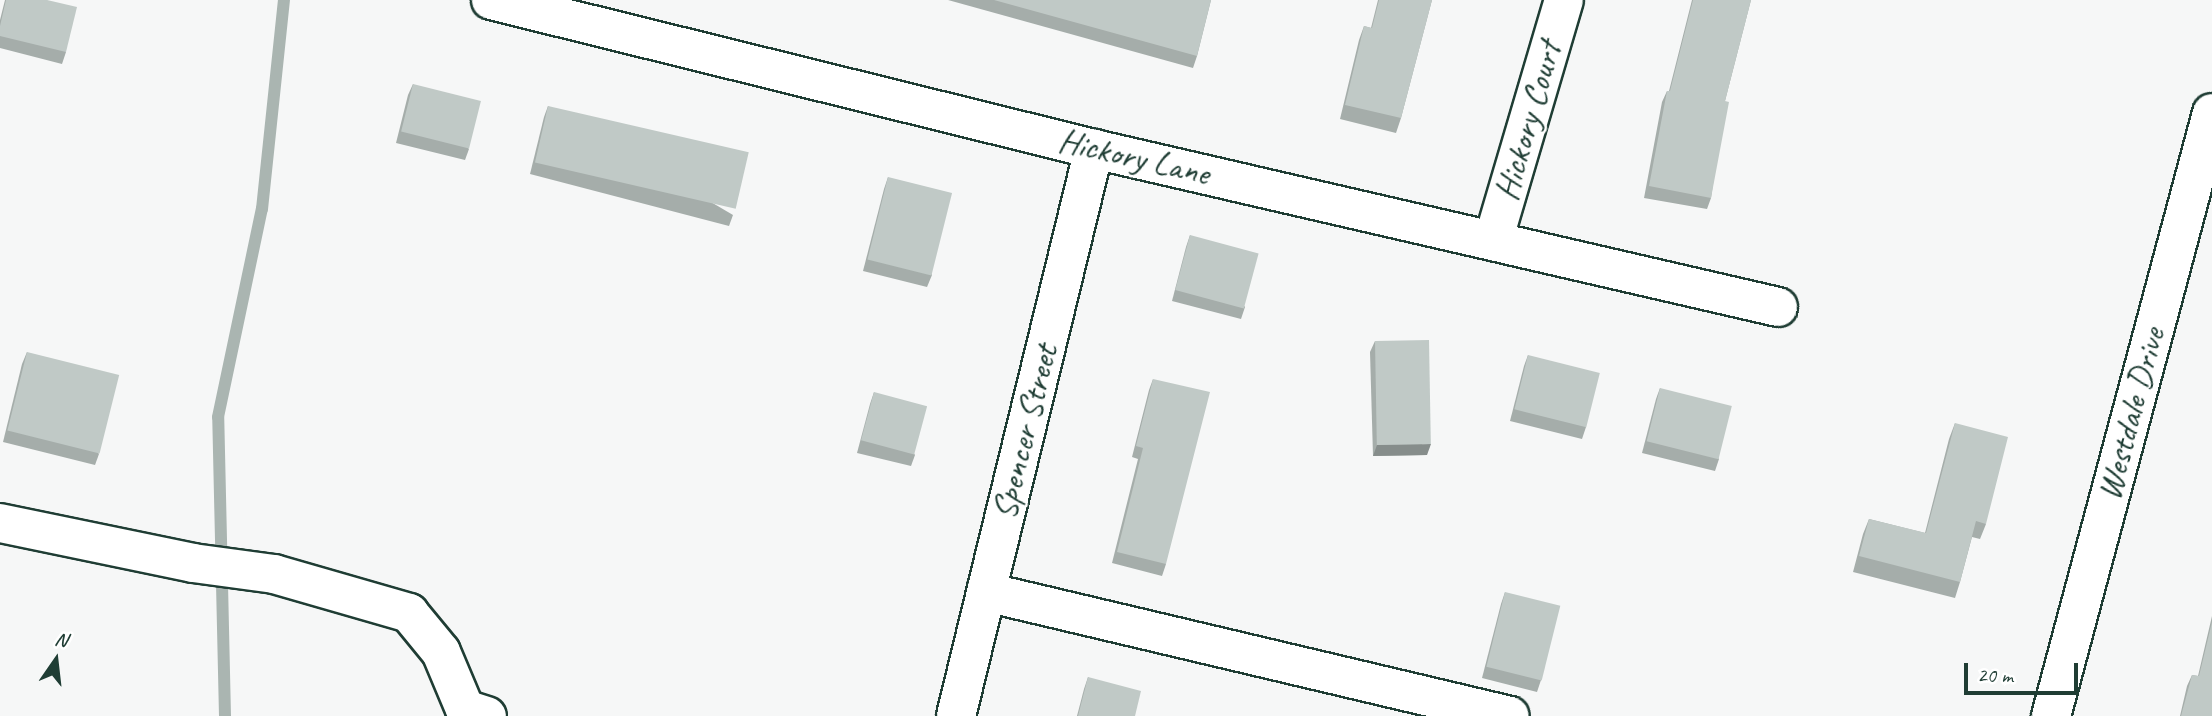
<!DOCTYPE html>
<style>
body{margin:0}
#map{position:relative;width:2212px;height:716px;overflow:hidden;background:#f6f7f7;font-family:Caveat,sans-serif}
div>[style]{position:absolute}
.stream>*{height:12px;margin:-6px;padding:0 6px;transform-origin:6px;border-radius:6px;background:#aab5b1}
.roads{filter:drop-shadow(2px 0 #1f3d34) drop-shadow(-2px 0 #1f3d34) drop-shadow(0 2px #1f3d34) drop-shadow(0 -2px #1f3d34)}
.minor>*{height:38px;margin:-19px;padding:0 19px;transform-origin:19px;border-radius:19px;background:#fff}
.wall>*{inset:0;background:#a5adaa}
.shaded-wall>*{inset:0;background:#868d8b}
.building>*{inset:0;background:#c0c9c6;transform-origin:0 0}
span{translate:-50% -50%;white-space:nowrap;text-align:center;line-height:1.15;-webkit-text-stroke:5px #fff;paint-order:stroke}
.street-label{font-size:35px;color:#1f3d34}
.north{position:absolute;left:21px;top:625px;width:70px;height:70px;-webkit-text-stroke:5px #fff;paint-order:stroke;rotate:14deg;font-size:19px;font-weight:700;line-height:28px;text-align:center;color:#1f3d34}
.north::after{content:'';display:block;margin:auto;width:24px;height:32px;background:#1f3d34;clip-path:polygon(50% 0,100% 100%,50% 72%,0 100%)}
.scale{position:absolute;left:1964px;top:663px;width:114px;height:32px;box-sizing:border-box;border:4px solid #1f3d34;border-top:0;padding-left:9px;font-size:21px;line-height:24px;white-space:nowrap;color:#1f3d34;-webkit-text-stroke:5px #fff;paint-order:stroke}
</style>
<div id="map">
<div class="stream">
<div style="left:225px;top:716px;width:299px;rotate:-91.3deg"></div>
<div style="left:218px;top:417px;width:213px;rotate:-78.1deg"></div>
<div style="left:262px;top:209px;width:210px;rotate:-84deg"></div>
</div>
<div class="roads">
<div class="minor">
<div style="left:491px;top:0;width:621px;rotate:13.88deg"></div>
<div style="left:1094px;top:149px;width:702px;rotate:13.01deg"></div>
<div style="left:1493px;top:241px;width:251px;rotate:-73.6deg"></div>
<div style="left:0;top:523px;width:197px;rotate:11.7deg"></div>
<div style="left:193px;top:563px;width:82px;rotate:7.7deg"></div>
<div style="left:274px;top:574px;width:141px;rotate:16.1deg"></div>
<div style="left:409px;top:613px;width:50px;rotate:50.6deg"></div>
<div style="left:441px;top:652px;width:62px;rotate:67.2deg"></div>
<div style="left:465px;top:709px;width:23px;rotate:18deg"></div>
<div style="left:986px;top:592px;width:538px;rotate:13.31deg"></div>
<div style="left:956px;top:716px;width:584px;rotate:-76.32deg"></div>
<div style="left:2051px;top:716px;width:624px;rotate:-75.05deg"></div>
</div>
</div>
<div class="wall">
<div style="clip-path:polygon(5px 0,47px 0,66px 52px,62px 64px,0 48px,0 20px)"></div>
<div style="clip-path:polygon(948px 0,1211px 0,1197px 56px,1193px 68px)"></div>
<div style="clip-path:polygon(1378px 0,1432px 0,1401px 118px,1396px 133px,1340px 119px,1359px 40px,1364px 26px,1371px 28px)"></div>
<div style="clip-path:polygon(1692px 0,1751px 0,1725px 101px,1711px 198px,1707px 209px,1644px 198px,1662px 102px,1667px 91px,1669px 91px)"></div>
<div style="clip-path:polygon(413px 84px,469px 149px,465px 160px,396px 143px,408px 95px)"></div>
<div style="clip-path:polygon(548px 106px,733px 215px,729px 226px,530px 174px,544px 117px)"></div>
<div style="clip-path:polygon(888px 177px,932px 275px,927px 287px,863px 271px,884px 189px)"></div>
<div style="clip-path:polygon(1190px 235px,1245px 307px,1241px 319px,1172px 301px,1186px 247px)"></div>
<div style="clip-path:polygon(1375px 341px,1427px 455px,1373px 456px,1370px 352px)"></div>
<div style="clip-path:polygon(27px 352px,99px 454px,95px 465px,3px 442px,22px 364px)"></div>
<div style="clip-path:polygon(1528px 355px,1586px 427px,1582px 439px,1510px 421px,1524px 366px)"></div>
<div style="clip-path:polygon(1153px 379px,1166px 564px,1162px 576px,1112px 563px,1138px 459px,1132px 457px,1149px 390px)"></div>
<div style="clip-path:polygon(1660px 388px,1719px 459px,1715px 471px,1642px 453px,1656px 399px)"></div>
<div style="clip-path:polygon(874px 392px,915px 455px,911px 466px,857px 453px,870px 404px)"></div>
<div style="clip-path:polygon(1955px 423px,1986px 524px,1980px 539px,1972px 537px,1960px 582px,1955px 598px,1853px 572px,1863px 534px,1869px 519px,1925px 533px,1949px 439px)"></div>
<div style="clip-path:polygon(1505px 592px,1541px 680px,1537px 692px,1482px 678px,1501px 604px)"></div>
<div style="clip-path:polygon(2212px 616px,2212px 716px,2180px 716px,2187px 686px,2192px 675px,2198px 676px)"></div>
<div style="clip-path:polygon(1088px 677px,1135px 716px,1077px 716px,1084px 689px)"></div>
</div>
<div class="shaded-wall">
<div style="clip-path:polygon(1431px 444px,1427px 455px,1373px 456px,1377px 445px)"></div>
</div>
<div class="building">
<div style="clip-path:polygon(6px 0,47px 0,77px 7px,66px 52px,0 36px,0 26px)"></div>
<div style="clip-path:polygon(994px 0,1211px 0,1197px 56px)"></div>
<div style="clip-path:polygon(1379px 0,1432px 0,1401px 118px,1345px 105px,1364px 26px,1372px 28px)"></div>
<div style="clip-path:polygon(1693px 0,1751px 0,1725px 101px,1729px 102px,1711px 198px,1649px 186px,1667px 91px,1670px 91px)"></div>
<div style="left:413px;top:84px;width:70px;height:49px;rotate:14deg"></div>
<div style="left:548px;top:106px;width:206px;height:58px;rotate:13deg"></div>
<div style="left:888px;top:177px;width:66px;height:85px;rotate:14deg"></div>
<div style="left:1190px;top:235px;width:71px;height:57px;rotate:15deg"></div>
<div style="left:1429px;top:340px;width:104px;height:54px;rotate:89deg"></div>
<div style="left:27px;top:352px;width:95px;height:81px;rotate:14deg"></div>
<div style="left:1528px;top:355px;width:74px;height:56px;rotate:14deg"></div>
<div style="clip-path:polygon(1153px 379px,1210px 392px,1166px 564px,1117px 552px,1143px 448px,1136px 446px)"></div>
<div style="left:1660px;top:388px;width:74px;height:55px;rotate:14deg"></div>
<div style="left:874px;top:392px;width:55px;height:50px;rotate:15deg"></div>
<div style="clip-path:polygon(1955px 423px,2008px 437px,1986px 524px,1976px 521px,1960px 582px,1859px 556px,1869px 519px,1926px 533px)"></div>
<div style="left:1505px;top:592px;width:57px;height:77px;rotate:14deg"></div>
<div style="clip-path:polygon(2212px 622px,2212px 716px,2181px 716px,2192px 675px,2199px 676px)"></div>
<div style="clip-path:polygon(1088px 677px,1141px 691px,1135px 716px,1078px 716px)"></div>
</div>
<div class="street-label">
<span style="left:1528px;top:121px;rotate:-74deg">Hickory Court</span>
<span style="left:1134px;top:157px;rotate:13deg">Hickory Lane</span>
<span style="left:2131px;top:414px;rotate:-75deg">Westdale Drive</span>
<span style="left:1025px;top:432px;rotate:-76deg">Spencer Street</span>
</div>
<div class="north">N</div>
<div class="scale">20 m</div>
</div>
